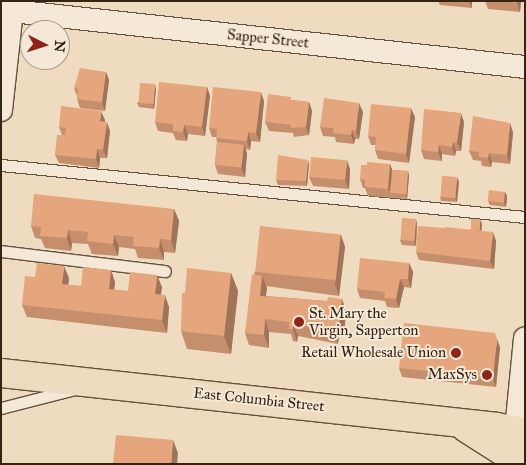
<!DOCTYPE html>
<style>
body{margin:0}
#map{position:relative;width:526px;height:465px;overflow:hidden;background:#efdbc0;font-family:"IM FELL Great Primer",serif}
div>[style]{position:absolute}
.roads{filter:drop-shadow(1px 0 #64513f) drop-shadow(-1px 0 #64513f) drop-shadow(0 1px #64513f) drop-shadow(0 -1px #64513f)}
.service>*{height:11px;margin:-5.5px;padding:0 5.5px;transform-origin:5.5px;border-radius:5.5px;background:#f5e8d6}
.minor>*{height:22px;margin:-11px;padding:0 11px;transform-origin:11px;border-radius:11px;background:#f5e8d6}
.primary>*{height:28px;margin:-14px;padding:0 14px;transform-origin:14px;border-radius:14px;background:#efdbc0}
.wall>*{inset:0;background:#c58e6c}
.shaded-wall>*{inset:0;background:#a07458}
.building>*{inset:0;background:#e5a57d;transform-origin:0 0}
.dots>*{width:14px;height:14px;translate:-50% -50%;box-sizing:border-box;border:2px solid #f5e8d6;border-radius:50%}
span{translate:-50% -50%;white-space:nowrap;text-align:center;line-height:1.15;-webkit-text-stroke:4px #f5e8d6;paint-order:stroke}
.street-label{font-size:15px;color:#352314}
.poi-label{font-size:15px;color:#352314}
.left{translate:0 -50%;text-align:left}
.right{translate:-100% -50%;text-align:right}
.frame{position:absolute;inset:0;border:2px solid #352314;pointer-events:none}
.north{position:absolute;left:20px;top:20px;width:50px;height:50px;box-sizing:border-box;background:#f5e8d6;border:1px solid #a89988;border-radius:50%;rotate:95deg;font-size:14px;font-weight:700;line-height:20px;text-align:center;color:#352314}
.north::after{content:'';display:block;margin:auto;width:18px;height:22px;background:#8f2418;clip-path:polygon(50% 0,100% 100%,50% 72%,0 100%)}
</style>
<div id="map">
<div class="roads">
<div class="service">
<div style="left:1px;top:165px;width:527px;rotate:5.67deg"></div>
<div style="left:1px;top:251px;width:165px;rotate:7deg"></div>
<div style="left:1px;top:408px;width:76px;rotate:-14.4deg"></div>
</div>
<div class="minor">
<div style="left:12px;top:11px;width:516px;rotate:6.23deg"></div>
<div style="left:1px;top:110px;width:110px;rotate:-83.7deg"></div>
<div style="left:516px;top:430px;width:92px;rotate:-84.4deg"></div>
</div>
<div class="primary">
<div style="left:1px;top:373px;width:498px;rotate:6.2deg"></div>
<div style="left:496px;top:427px;width:20px;rotate:9deg"></div>
<div style="left:516px;top:430px;width:11px;rotate:38deg"></div>
<div style="left:466px;top:428px;width:67px;rotate:32.3deg"></div>
</div>
</div>
<div class="wall">
<div style="clip-path:polygon(438px 1px,472px 1px,472px 8px,440px 5px)"></div>
<div style="clip-path:polygon(485px 1px,521px 1px,520px 12px,488px 9px)"></div>
<div style="clip-path:polygon(106px 72px,109px 80px,105px 111px,80px 108px,77px 99px,77px 96px,74px 88px)"></div>
<div style="clip-path:polygon(207px 87px,210px 96px,205px 136px,188px 134px,187px 141px,176px 140px,173px 133px,158px 131px,155px 122px)"></div>
<div style="clip-path:polygon(156px 89px,154px 109px,139px 107px,137px 103px)"></div>
<div style="clip-path:polygon(292px 100px,309px 102px,312px 111px,309px 135px,294px 137px,293px 133px,269px 131px,265px 122px)"></div>
<div style="clip-path:polygon(264px 101px,260px 142px,251px 141px,250px 150px,246px 149px,247px 154px,245px 177px,218px 174px,215px 165px,217px 142px,216px 137px,212px 137px,209px 128px)"></div>
<div style="clip-path:polygon(363px 112px,359px 139px,355px 139px,354px 144px,336px 142px,335px 137px,323px 136px,320px 127px)"></div>
<div style="clip-path:polygon(415px 117px,409px 163px,378px 159px,375px 150px,376px 145px,371px 145px,368px 136px)"></div>
<div style="clip-path:polygon(105px 120px,104px 122px,110px 131px,107px 158px,100px 158px,99px 168px,59px 163px,55px 155px,62px 135px,59px 127px)"></div>
<div style="clip-path:polygon(464px 122px,461px 151px,456px 151px,455px 156px,442px 154px,442px 161px,424px 159px,421px 150px)"></div>
<div style="clip-path:polygon(513px 132px,510px 164px,492px 162px,491px 167px,482px 166px,481px 161px,473px 160px,469px 151px)"></div>
<div style="clip-path:polygon(309px 164px,307px 186px,278px 185px,276px 180px)"></div>
<div style="clip-path:polygon(390px 164px,392px 170px,408px 171px,409px 176px,407px 199px,368px 196px,365px 188px,363px 188px,360px 179px,367px 165px)"></div>
<div style="clip-path:polygon(350px 169px,349px 189px,313px 186px,309px 177px)"></div>
<div style="clip-path:polygon(459px 182px,457px 202px,441px 201px,440px 197px)"></div>
<div style="clip-path:polygon(505px 192px,507px 196px,506px 207px,490px 205px,488px 201px)"></div>
<div style="clip-path:polygon(174px 209px,179px 221px,175px 253px,164px 252px,164px 260px,138px 258px,135px 249px,119px 247px,118px 256px,92px 254px,88px 244px,72px 243px,71px 251px,45px 248px,41px 239px,35px 238px,31px 226px)"></div>
<div style="clip-path:polygon(417px 224px,416px 246px,402px 245px,400px 240px)"></div>
<div style="clip-path:polygon(482px 224px,481px 231px,496px 241px,494px 269px,419px 260px,416px 252px,444px 228px,445px 230px,470px 230px)"></div>
<div style="clip-path:polygon(341px 235px,345px 247px,339px 296px,266px 286px,267px 288px,266px 296px,327px 301px,342px 299px,346px 311px,344px 336px,339px 336px,338px 344px,298px 336px,297px 342px,293px 341px,291px 334px,269px 332px,269px 348px,249px 345px,245px 333px,255px 275px,254px 272px)"></div>
<div style="clip-path:polygon(409px 263px,413px 272px,411px 288px,404px 287px,399px 308px,387px 307px,385px 301px,360px 298px,357px 289px)"></div>
<div style="clip-path:polygon(111px 270px,115px 282px,114px 290px,128px 291px,162px 287px,161px 295px,169px 307px,167px 333px,27px 317px,22px 305px,35px 277px,69px 278px,68px 285px,81px 286px)"></div>
<div style="clip-path:polygon(231px 273px,238px 291px,231px 354px,187px 349px,181px 331px,185px 293px)"></div>
<div style="clip-path:polygon(500px 347px,496px 387px,402px 377px,399px 368px)"></div>
</div>
<div class="shaded-wall">
<div style="clip-path:polygon(469px 1px,472px 1px,472px 8px)"></div>
<div style="clip-path:polygon(517px 1px,521px 1px,520px 12px,517px 3px)"></div>
<div style="clip-path:polygon(106px 72px,109px 80px,105px 111px,102px 102px)"></div>
<div style="clip-path:polygon(155px 84px,156px 89px,154px 109px,153px 104px)"></div>
<div style="clip-path:polygon(207px 87px,210px 96px,205px 136px,202px 127px)"></div>
<div style="clip-path:polygon(261px 92px,264px 101px,260px 142px,256px 133px)"></div>
<div style="clip-path:polygon(309px 102px,312px 111px,309px 135px,306px 127px)"></div>
<div style="clip-path:polygon(359px 103px,363px 112px,359px 139px,356px 131px)"></div>
<div style="clip-path:polygon(411px 108px,415px 117px,409px 163px,406px 154px)"></div>
<div style="clip-path:polygon(101px 111px,105px 120px,103px 130px,100px 121px)"></div>
<div style="clip-path:polygon(461px 113px,464px 122px,461px 151px,457px 142px)"></div>
<div style="clip-path:polygon(107px 122px,110px 131px,107px 158px,103px 150px)"></div>
<div style="clip-path:polygon(510px 123px,513px 132px,510px 164px,507px 155px)"></div>
<div style="clip-path:polygon(184px 125px,188px 134px,187px 141px,183px 132px)"></div>
<div style="clip-path:polygon(352px 130px,355px 139px,354px 144px,351px 135px)"></div>
<div style="clip-path:polygon(248px 132px,251px 141px,250px 150px,247px 141px)"></div>
<div style="clip-path:polygon(453px 142px,456px 151px,455px 156px,452px 147px)"></div>
<div style="clip-path:polygon(244px 145px,247px 154px,245px 177px,241px 168px)"></div>
<div style="clip-path:polygon(439px 145px,442px 154px,442px 161px,438px 152px)"></div>
<div style="clip-path:polygon(97px 149px,100px 158px,99px 168px,96px 159px)"></div>
<div style="clip-path:polygon(489px 153px,492px 162px,491px 167px,488px 158px)"></div>
<div style="clip-path:polygon(308px 160px,309px 164px,307px 186px,306px 181px)"></div>
<div style="clip-path:polygon(347px 160px,350px 169px,349px 189px,345px 180px)"></div>
<div style="clip-path:polygon(390px 164px,393px 172px,389px 193px,388px 189px)"></div>
<div style="clip-path:polygon(408px 171px,409px 176px,407px 199px,406px 195px)"></div>
<div style="clip-path:polygon(457px 177px,459px 182px,457px 202px,455px 198px)"></div>
<div style="clip-path:polygon(505px 192px,507px 196px,506px 207px,504px 202px)"></div>
<div style="clip-path:polygon(174px 209px,179px 221px,175px 253px,171px 240px)"></div>
<div style="clip-path:polygon(416px 219px,417px 224px,416px 246px,414px 241px)"></div>
<div style="clip-path:polygon(480px 219px,482px 224px,481px 237px,479px 232px)"></div>
<div style="clip-path:polygon(68px 230px,72px 243px,71px 251px,67px 238px)"></div>
<div style="clip-path:polygon(493px 232px,496px 241px,494px 269px,490px 261px)"></div>
<div style="clip-path:polygon(114px 235px,119px 247px,118px 256px,113px 244px)"></div>
<div style="clip-path:polygon(341px 235px,345px 247px,339px 296px,335px 284px)"></div>
<div style="clip-path:polygon(160px 239px,164px 252px,164px 260px,159px 248px)"></div>
<div style="clip-path:polygon(409px 263px,413px 272px,411px 288px,408px 279px)"></div>
<div style="clip-path:polygon(64px 266px,69px 278px,67px 296px,62px 284px)"></div>
<div style="clip-path:polygon(111px 270px,115px 282px,113px 301px,109px 289px)"></div>
<div style="clip-path:polygon(231px 273px,238px 291px,231px 354px,224px 336px)"></div>
<div style="clip-path:polygon(157px 275px,162px 287px,159px 306px,155px 294px)"></div>
<div style="clip-path:polygon(262px 276px,267px 288px,264px 308px,260px 296px)"></div>
<div style="clip-path:polygon(400px 279px,404px 287px,399px 308px,396px 299px)"></div>
<div style="clip-path:polygon(165px 295px,169px 307px,167px 333px,162px 320px)"></div>
<div style="clip-path:polygon(342px 299px,346px 311px,344px 336px,339px 324px)"></div>
<div style="clip-path:polygon(265px 319px,269px 332px,269px 348px,264px 335px)"></div>
<div style="clip-path:polygon(335px 323px,339px 336px,338px 344px,334px 331px)"></div>
<div style="clip-path:polygon(293px 324px,298px 336px,297px 342px,293px 329px)"></div>
<div style="clip-path:polygon(497px 339px,500px 347px,496px 387px,493px 378px)"></div>
<div style="clip-path:polygon(173px 440px,178px 453px,177px 464px,171px 464px)"></div>
</div>
<div class="building">
<div style="clip-path:polygon(494px 1px,517px 1px,517px 3px)"></div>
<div style="clip-path:polygon(80px 68px,106px 72px,102px 102px,77px 99px,78px 89px,74px 88px)"></div>
<div style="clip-path:polygon(159px 82px,207px 87px,202px 127px,184px 125px,183px 132px,173px 131px,173px 124px,155px 122px)"></div>
<div style="left:140px;top:83px;width:15px;height:20px;rotate:4deg"></div>
<div style="clip-path:polygon(213px 87px,261px 92px,256px 133px,248px 132px,247px 141px,216px 138px,217px 129px,209px 128px)"></div>
<div style="clip-path:polygon(268px 94px,291px 97px,291px 100px,309px 102px,306px 127px,291px 128px,291px 125px,265px 122px)"></div>
<div style="clip-path:polygon(324px 98px,359px 103px,356px 131px,352px 130px,351px 135px,333px 133px,334px 128px,320px 127px)"></div>
<div style="clip-path:polygon(371px 104px,411px 108px,406px 154px,375px 150px,376px 137px,368px 136px)"></div>
<div style="clip-path:polygon(61px 106px,101px 111px,100px 121px,107px 122px,103px 150px,97px 149px,96px 159px,55px 155px,57px 135px,65px 135px,66px 128px,59px 127px)"></div>
<div style="clip-path:polygon(424px 109px,461px 113px,457px 142px,453px 142px,452px 147px,439px 145px,438px 152px,421px 150px)"></div>
<div style="clip-path:polygon(473px 116px,510px 123px,507px 155px,489px 153px,488px 158px,479px 157px,479px 152px,469px 151px)"></div>
<div style="left:217px;top:142px;width:27px;height:23px;rotate:6deg"></div>
<div style="clip-path:polygon(278px 155px,308px 160px,306px 181px,276px 180px)"></div>
<div style="left:311px;top:157px;width:36px;height:20px;rotate:5deg"></div>
<div style="clip-path:polygon(367px 162px,390px 164px,388px 189px,365px 187px,365px 180px,360px 179px,361px 165px,367px 165px)"></div>
<div style="left:392px;top:170px;width:16px;height:23px;rotate:4deg"></div>
<div style="left:442px;top:176px;width:15px;height:21px;rotate:4deg"></div>
<div style="left:489px;top:190px;width:16px;height:11px;rotate:7deg"></div>
<div style="clip-path:polygon(34px 194px,174px 209px,171px 240px,160px 239px,159px 248px,133px 246px,134px 237px,114px 235px,113px 244px,87px 241px,88px 232px,68px 230px,67px 238px,40px 236px,41px 227px,31px 226px)"></div>
<div style="left:402px;top:218px;width:14px;height:22px;rotate:4deg"></div>
<div style="left:471px;top:219px;width:9px;height:11px"></div>
<div style="left:260px;top:226px;width:81px;height:46px;rotate:6deg"></div>
<div style="clip-path:polygon(418px 226px,444px 228px,445px 233px,445px 227px,493px 232px,490px 261px,416px 252px)"></div>
<div style="clip-path:polygon(360px 258px,409px 263px,408px 279px,400px 279px,396px 299px,384px 298px,385px 292px,357px 289px)"></div>
<div style="clip-path:polygon(37px 263px,64px 266px,62px 284px,81px 286px,83px 267px,111px 270px,109px 289px,128px 291px,130px 272px,157px 275px,155px 294px,165px 295px,162px 320px,22px 305px,25px 276px,35px 277px)"></div>
<div style="clip-path:polygon(187px 268px,231px 273px,224px 336px,181px 331px,182px 293px,185px 293px)"></div>
<div style="clip-path:polygon(252px 274px,262px 276px,260px 296px,327px 301px,328px 297px,342px 299px,339px 324px,335px 323px,334px 331px,293px 324px,293px 329px,289px 329px,289px 322px,265px 319px,264px 335px,245px 333px)"></div>
<div style="clip-path:polygon(404px 323px,495px 333px,497px 339px,493px 378px,399px 368px)"></div>
<div style="clip-path:polygon(116px 435px,173px 440px,171px 464px,113px 464px)"></div>
</div>
<div class="dots">
<div style="left:299px;top:322px;background:#8f2418"></div>
<div style="left:456px;top:353px;background:#8f2418"></div>
<div style="left:487px;top:375px;background:#8f2418"></div>
</div>
<div class="street-label">
<span style="left:268px;top:39px;rotate:6deg">Sapper Street</span>
<span style="left:259px;top:400px;rotate:6deg">East Columbia Street</span>
</div>
<div class="poi-label">
<span class="left" style="left:309px;top:322px">St. Mary the<br>Virgin, Sapperton</span>
<span class="right" style="left:446px;top:353px">Retail Wholesale Union</span>
<span class="right" style="left:477px;top:375px">MaxSys</span>
</div>
<div class="frame"></div>
<div class="north">N</div>
</div>
